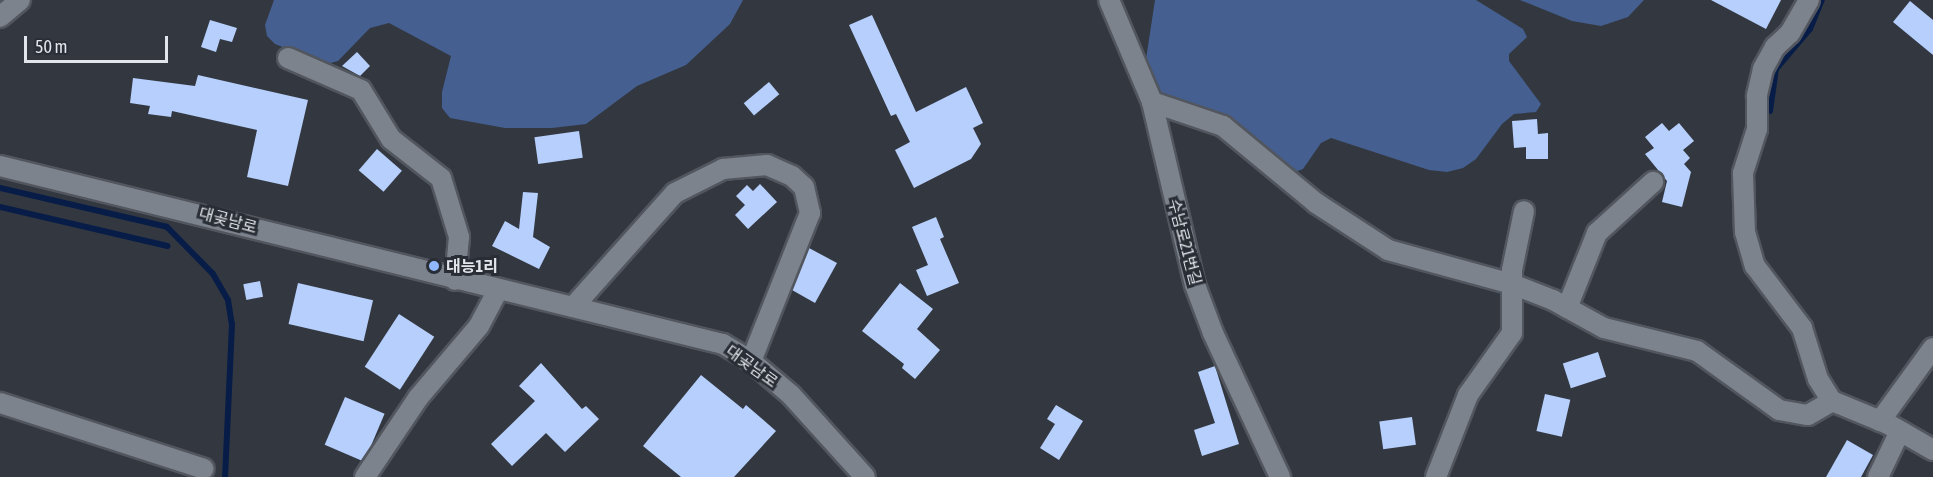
<!DOCTYPE html>
<meta charset="utf-8">
<style>
body{margin:0}
#map{position:relative;width:1933px;height:477px;overflow:hidden;background:#333840;font-family:"Asap Condensed","Noto Sans KR",sans-serif}
div>[style]{position:absolute}
.forest>*{inset:0;background:#445f90}
.stream>*{height:6px;margin:-3px;padding:0 3px;transform-origin:3px;border-radius:3px;background:#071d48}
.building>*{inset:0;background:#b6cffc;transform-origin:0 0}
.roads{filter:drop-shadow(2px 0 #52565e) drop-shadow(-2px 0 #52565e) drop-shadow(0 2px #52565e) drop-shadow(0 -2px #52565e)}
.minor>*{height:20px;margin:-10px;padding:0 10px;transform-origin:10px;border-radius:10px;background:#7d838d}
.dots>*{width:16px;height:16px;translate:-50% -50%;box-sizing:border-box;border:3px solid #292e36;border-radius:50%}
span{translate:-50% -50%;white-space:nowrap;text-align:center;line-height:1.15;-webkit-text-stroke:6px #292e36;paint-order:stroke}
.street-label{font-size:16px;color:#e2e5eb}
.poi-label{font-size:16px;color:#e2e5eb;font-weight:700}
.left{translate:0 -50%;text-align:left}
.scale{position:absolute;left:24px;top:36px;width:144px;height:27px;box-sizing:border-box;border:3px solid #e2e5eb;border-top:0;padding-left:8px;font-size:18px;line-height:21px;white-space:nowrap;color:#e2e5eb;-webkit-text-stroke:4px #292e36;paint-order:stroke}
</style>
<div id="map">
<div class="forest">
<div style="clip-path:polygon(274px 0,743px 0,730px 24px,686px 65px,637px 86px,586px 124px,552px 128px,505px 128px,450px 118px,442px 108px,442px 92px,451px 56px,389px 23px,370px 28px,338px 61px,327px 64px,275px 44px,267px 36px,265px 25px)"></div>
<div style="clip-path:polygon(1155px 0,1476px 0,1523px 29px,1527px 37px,1509px 54px,1509px 61px,1541px 104px,1536px 112px,1514px 114px,1502px 124px,1476px 159px,1463px 168px,1447px 172px,1429px 170px,1331px 138px,1321px 143px,1303px 169px,1295px 172px,1156px 91px,1145px 66px)"></div>
<div style="clip-path:polygon(1520px 0,1644px 0,1628px 17px,1601px 26px,1572px 21px)"></div>
</div>
<div class="stream">
<div style="left:1770px;top:111px;width:42px;rotate:-81.9deg"></div>
<div style="left:1776px;top:69px;width:52px;rotate:-49.6deg"></div>
<div style="left:1810px;top:29px;width:31px;rotate:-68deg"></div>
<div style="left:0;top:188px;width:171px;rotate:13.1deg"></div>
<div style="left:167px;top:227px;width:66px;rotate:45.6deg"></div>
<div style="left:213px;top:274px;width:30px;rotate:60deg"></div>
<div style="left:228px;top:300px;width:24px;rotate:81deg"></div>
<div style="left:232px;top:324px;width:153px;rotate:92.6deg"></div>
<div style="left:0;top:207px;width:172px;rotate:13.1deg"></div>
</div>
<div class="building">
<div style="clip-path:polygon(1711px 0,1781px 0,1766px 29px)"></div>
<div style="clip-path:polygon(1910px 1px,1933px 20px,1933px 55px,1893px 22px)"></div>
<div style="clip-path:polygon(872px 15px,916px 112px,966px 87px,983px 123px,973px 128px,981px 144px,971px 159px,914px 188px,895px 150px,910px 142px,896px 114px,891px 116px,849px 25px)"></div>
<div style="clip-path:polygon(210px 20px,237px 28px,232px 42px,220px 39px,216px 52px,201px 47px)"></div>
<div style="clip-path:polygon(357px 52px,370px 66px,360px 76px,342px 66px)"></div>
<div style="clip-path:polygon(198px 75px,308px 100px,288px 186px,247px 177px,257px 130px,172px 111px,171px 117px,148px 114px,150px 106px,130px 103px,133px 78px,195px 86px)"></div>
<div style="left:769px;top:82px;width:16px;height:33px;rotate:50deg"></div>
<div style="clip-path:polygon(1537px 119px,1538px 134px,1548px 133px,1548px 159px,1526px 159px,1526px 147px,1514px 148px,1512px 121px)"></div>
<div style="clip-path:polygon(1662px 123px,1669px 131px,1679px 123px,1694px 141px,1683px 150px,1690px 158px,1684px 164px,1691px 172px,1682px 207px,1662px 202px,1667px 181px,1645px 154px,1654px 148px,1645px 137px)"></div>
<div style="left:579px;top:131px;width:27px;height:45px;rotate:82deg"></div>
<div style="left:377px;top:149px;width:33px;height:28px;rotate:41deg"></div>
<div style="clip-path:polygon(760px 184px,777px 202px,748px 229px,735px 215px,745px 205px,736px 196px,747px 185px,753px 191px)"></div>
<div style="clip-path:polygon(523px 192px,538px 193px,533px 237px,550px 247px,539px 269px,492px 246px,505px 221px,519px 229px)"></div>
<div style="clip-path:polygon(936px 217px,944px 237px,940px 239px,959px 283px,927px 296px,916px 270px,928px 265px,912px 227px)"></div>
<div style="clip-path:polygon(809px 248px,837px 263px,815px 303px,792px 290px)"></div>
<div style="left:260px;top:281px;width:16px;height:17px;rotate:79deg"></div>
<div style="left:298px;top:283px;width:77px;height:42px;rotate:13deg"></div>
<div style="clip-path:polygon(900px 283px,933px 309px,917px 329px,940px 350px,915px 379px,902px 368px,904px 364px,862px 331px)"></div>
<div style="left:399px;top:314px;width:42px;height:63px;rotate:33deg"></div>
<div style="left:1598px;top:352px;width:26px;height:37px;rotate:72deg"></div>
<div style="clip-path:polygon(541px 363px,582px 409px,586px 406px,599px 419px,565px 452px,546px 433px,512px 466px,491px 444px,535px 401px,519px 386px)"></div>
<div style="clip-path:polygon(1215px 366px,1239px 444px,1202px 456px,1194px 430px,1215px 423px,1198px 372px)"></div>
<div style="clip-path:polygon(701px 375px,743px 409px,746px 405px,776px 431px,734px 477px,681px 477px,643px 446px)"></div>
<div style="left:1545px;top:394px;width:26px;height:38px;rotate:13deg"></div>
<div style="left:345px;top:397px;width:43px;height:52px;rotate:23deg"></div>
<div style="clip-path:polygon(1056px 405px,1083px 421px,1059px 460px,1040px 448px,1055px 424px,1047px 419px)"></div>
<div style="left:1412px;top:417px;width:28px;height:33px;rotate:82deg"></div>
<div style="clip-path:polygon(1847px 440px,1873px 455px,1861px 477px,1826px 477px)"></div>
</div>
<div class="roads">
<div class="minor">
<div style="left:1109px;top:0;width:111px;rotate:67.1deg"></div>
<div style="left:1152px;top:102px;width:188px;rotate:76.8deg"></div>
<div style="left:1195px;top:285px;width:51px;rotate:69.4deg"></div>
<div style="left:1213px;top:333px;width:159px;rotate:65deg"></div>
<div style="left:1809px;top:0;width:38px;rotate:120deg"></div>
<div style="left:1790px;top:33px;width:21px;rotate:137deg"></div>
<div style="left:1775px;top:47px;width:25px;rotate:119deg"></div>
<div style="left:1763px;top:69px;width:28px;rotate:103deg"></div>
<div style="left:1757px;top:96px;width:33px;rotate:90deg"></div>
<div style="left:1757px;top:129px;width:46px;rotate:107.7deg"></div>
<div style="left:1743px;top:173px;width:59px;rotate:88.1deg"></div>
<div style="left:1745px;top:232px;width:35px;rotate:74deg"></div>
<div style="left:1755px;top:266px;width:78px;rotate:52.8deg"></div>
<div style="left:1802px;top:328px;width:53px;rotate:72.6deg"></div>
<div style="left:1818px;top:379px;width:26px;rotate:58deg"></div>
<div style="left:1832px;top:401px;width:61px;rotate:22.3deg"></div>
<div style="left:1888px;top:424px;width:52px;rotate:30deg"></div>
<div style="left:0;top:17px;width:26px;rotate:-40deg"></div>
<div style="left:288px;top:58px;width:80px;rotate:23.7deg"></div>
<div style="left:361px;top:90px;width:57px;rotate:58.5deg"></div>
<div style="left:391px;top:139px;width:63px;rotate:38deg"></div>
<div style="left:441px;top:178px;width:62px;rotate:73deg"></div>
<div style="left:459px;top:237px;width:43px;rotate:95.3deg"></div>
<div style="left:1152px;top:102px;width:75px;rotate:18.7deg"></div>
<div style="left:1223px;top:126px;width:121px;rotate:39.6deg"></div>
<div style="left:1316px;top:203px;width:86px;rotate:33.1deg"></div>
<div style="left:1388px;top:250px;width:129px;rotate:15.3deg"></div>
<div style="left:1512px;top:284px;width:44px;rotate:21.3deg"></div>
<div style="left:1553px;top:300px;width:58px;rotate:28.8deg"></div>
<div style="left:1604px;top:328px;width:96px;rotate:13.9deg"></div>
<div style="left:1697px;top:351px;width:101px;rotate:35.7deg"></div>
<div style="left:1779px;top:410px;width:29px;rotate:10deg"></div>
<div style="left:1808px;top:415px;width:28px;rotate:-30deg"></div>
<div style="left:0;top:166px;width:745px;rotate:13.83deg"></div>
<div style="left:723px;top:344px;width:33px;rotate:31deg"></div>
<div style="left:751px;top:361px;width:52px;rotate:40.4deg"></div>
<div style="left:791px;top:395px;width:110px;rotate:47.9deg"></div>
<div style="left:573px;top:307px;width:153px;rotate:-48.2deg"></div>
<div style="left:675px;top:193px;width:54px;rotate:-26.6deg"></div>
<div style="left:723px;top:169px;width:44px;rotate:-5.2deg"></div>
<div style="left:767px;top:165px;width:27px;rotate:24deg"></div>
<div style="left:792px;top:176px;width:16px;rotate:43deg"></div>
<div style="left:804px;top:187px;width:27px;rotate:77deg"></div>
<div style="left:810px;top:213px;width:159px;rotate:111.7deg"></div>
<div style="left:1567px;top:308px;width:81px;rotate:-68.2deg"></div>
<div style="left:1597px;top:233px;width:76px;rotate:-42.3deg"></div>
<div style="left:0;top:403px;width:214px;rotate:17.9deg"></div>
<div style="left:1880px;top:421px;width:90px;rotate:-54deg"></div>
<div style="left:365px;top:477px;width:95px;rotate:-56.1deg"></div>
<div style="left:418px;top:398px;width:94px;rotate:-49.7deg"></div>
<div style="left:479px;top:326px;width:41px;rotate:-62.2deg"></div>
<div style="left:1436px;top:477px;width:88px;rotate:-68.7deg"></div>
<div style="left:1468px;top:395px;width:76px;rotate:-54.6deg"></div>
<div style="left:1512px;top:333px;width:63px;rotate:-90deg"></div>
<div style="left:1512px;top:270px;width:60px;rotate:-78.5deg"></div>
<div style="left:1878px;top:477px;width:51px;rotate:-64.4deg"></div>
</div>
</div>
<div class="dots">
<div style="left:434px;top:266px;background:#91b8fd"></div>
</div>
<div class="street-label">
<span style="left:228px;top:220px;rotate:15deg">대곶남로</span>
<span style="left:1185px;top:242px;rotate:75deg">수남로21번길</span>
<span style="left:752px;top:366px;rotate:36deg">대곶남로</span>
</div>
<div class="poi-label">
<span class="left" style="left:446px;top:266px">대능1리</span>
</div>
<div class="scale">50 m</div>
</div>
